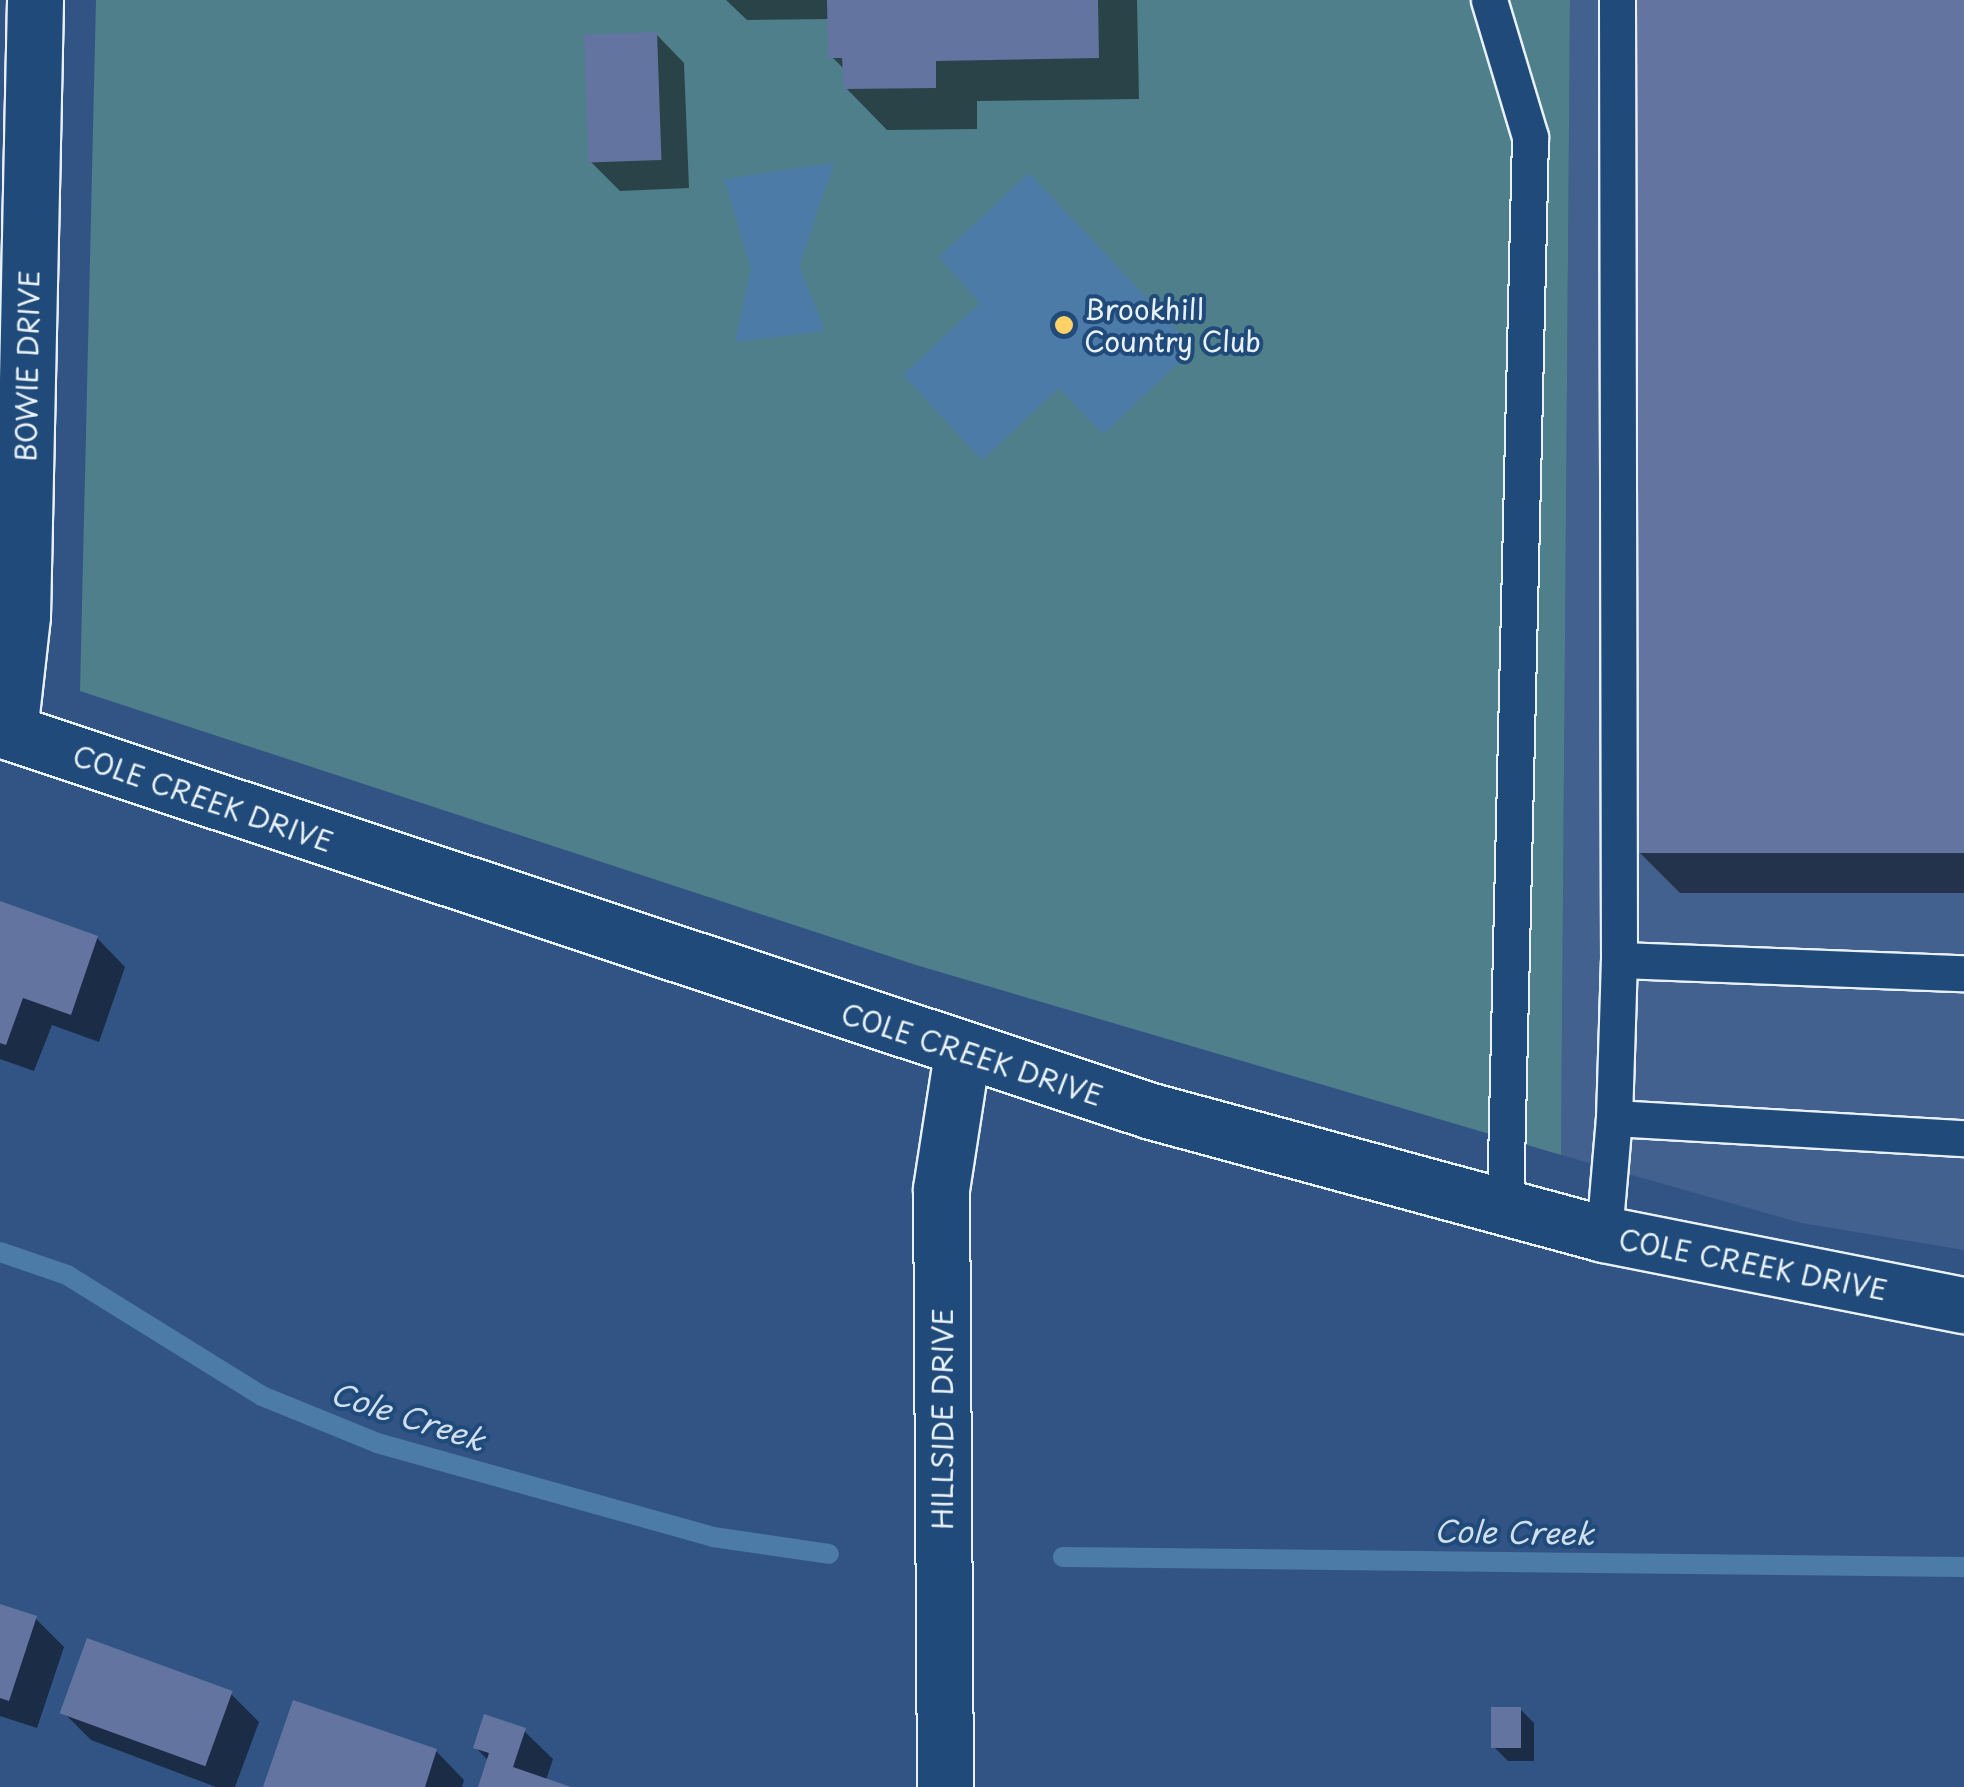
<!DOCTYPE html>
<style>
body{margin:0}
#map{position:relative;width:1964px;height:1787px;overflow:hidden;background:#315484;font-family:"Playpen Sans",sans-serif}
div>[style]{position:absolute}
.built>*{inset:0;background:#43618e}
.green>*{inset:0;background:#4e7f8a}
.water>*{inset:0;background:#4c7ba8}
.shadow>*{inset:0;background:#0007}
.stream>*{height:20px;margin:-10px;padding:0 10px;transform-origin:10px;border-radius:10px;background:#4c7ba8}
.building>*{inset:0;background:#6374a0;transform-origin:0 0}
.roads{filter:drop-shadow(2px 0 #e8f1f8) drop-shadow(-2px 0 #e8f1f8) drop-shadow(0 2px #e8f1f8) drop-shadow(0 -2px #e8f1f8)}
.service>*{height:35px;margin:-17.5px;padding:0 17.5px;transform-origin:17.5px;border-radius:17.5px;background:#1f4a7a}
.minor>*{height:55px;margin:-27.5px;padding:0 27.5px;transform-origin:27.5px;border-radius:27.5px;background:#1f4a7a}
.dots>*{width:28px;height:28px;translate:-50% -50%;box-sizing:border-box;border:5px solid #1f4a7a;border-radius:50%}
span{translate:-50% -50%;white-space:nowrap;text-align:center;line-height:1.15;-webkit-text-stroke:8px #1f4a7a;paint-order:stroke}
.poi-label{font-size:28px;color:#e8f1f8}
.left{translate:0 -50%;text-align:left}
.street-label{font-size:28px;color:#e8f1f8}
.water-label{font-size:30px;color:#d1dfec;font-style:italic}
</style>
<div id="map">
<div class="built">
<div style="clip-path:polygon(1570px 0,1964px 0,1964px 1250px,1801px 1223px,1561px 1155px)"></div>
</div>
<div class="green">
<div style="clip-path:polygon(96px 0,1570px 0,1561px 1155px,916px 965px,80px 691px)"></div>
</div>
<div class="water">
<div style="clip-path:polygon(834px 163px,799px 266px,825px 331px,735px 342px,751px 268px,724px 179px)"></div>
<div style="clip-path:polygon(1029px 173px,1194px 348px,1103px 434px,1059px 388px,982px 460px,903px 375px,980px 303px,939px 257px)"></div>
</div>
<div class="shadow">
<div style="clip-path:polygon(726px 0,1137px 0,1139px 99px,977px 101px,977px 129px,887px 130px,846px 88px,846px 71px,831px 56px,830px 19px,747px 20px)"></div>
<div style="clip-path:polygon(1638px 0,1964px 0,1964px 893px,1680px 893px,1639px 852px)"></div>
<div style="clip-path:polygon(656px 34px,684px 63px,689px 188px,620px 191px,591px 162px)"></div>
<div style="clip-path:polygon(0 904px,97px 938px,125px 967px,99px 1042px,52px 1025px,34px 1071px,0 1059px)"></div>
<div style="clip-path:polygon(0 1607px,35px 1618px,64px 1647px,37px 1728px,0 1716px)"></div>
<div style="clip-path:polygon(231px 1694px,259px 1722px,235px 1787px,216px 1787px,91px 1740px,63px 1712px)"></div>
<div style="clip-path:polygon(1520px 1709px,1534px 1723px,1534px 1761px,1508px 1761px,1494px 1747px)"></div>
<div style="clip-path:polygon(524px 1731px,553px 1759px,546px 1780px,565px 1787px,480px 1787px,489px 1761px,475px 1747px)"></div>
<div style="clip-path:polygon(436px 1751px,464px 1780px,462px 1787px,266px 1787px)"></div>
</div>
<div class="stream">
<div style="left:0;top:1252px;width:71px;rotate:18.9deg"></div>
<div style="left:67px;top:1275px;width:229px;rotate:31.8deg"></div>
<div style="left:262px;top:1396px;width:124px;rotate:22.2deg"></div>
<div style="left:377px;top:1443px;width:349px;rotate:15.6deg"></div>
<div style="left:713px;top:1537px;width:117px;rotate:8.3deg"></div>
<div style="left:1063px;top:1557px;width:901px;rotate:0.64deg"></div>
</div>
<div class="building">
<div style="clip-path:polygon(827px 0,1098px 0,1099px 58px,936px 61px,936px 88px,844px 89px,842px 58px,828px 58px)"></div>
<div style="left:1635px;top:0;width:329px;height:853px"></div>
<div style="left:657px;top:32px;width:128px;height:73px;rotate:88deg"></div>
<div style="clip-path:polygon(0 901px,98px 936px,71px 1015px,23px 998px,6px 1045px,0 1043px)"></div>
<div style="clip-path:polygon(0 1604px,37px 1616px,9px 1701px,0 1698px)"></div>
<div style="left:87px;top:1638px;width:155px;height:80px;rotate:20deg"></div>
<div style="clip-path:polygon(293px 1700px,437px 1749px,425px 1787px,263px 1787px)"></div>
<div style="left:1491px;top:1707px;width:30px;height:41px"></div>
<div style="clip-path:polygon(484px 1714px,526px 1728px,513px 1767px,571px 1787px,478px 1787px,489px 1753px,473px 1748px)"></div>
</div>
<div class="roads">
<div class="service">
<div style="left:1489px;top:0;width:143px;rotate:73.3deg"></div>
<div style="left:1530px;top:137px;width:1071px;rotate:91.34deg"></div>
<div style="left:1617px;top:0;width:960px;rotate:89.88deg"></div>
<div style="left:1614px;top:1118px;width:158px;rotate:-88.2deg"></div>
<div style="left:1619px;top:960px;width:345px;rotate:2.2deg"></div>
<div style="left:1604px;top:1234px;width:116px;rotate:-85.1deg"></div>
<div style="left:1614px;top:1118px;width:351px;rotate:3.3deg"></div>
</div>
<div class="minor">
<div style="left:0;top:729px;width:1213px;rotate:18.36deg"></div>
<div style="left:1151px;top:1111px;width:469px;rotate:15.2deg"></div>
<div style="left:1604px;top:1234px;width:367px;rotate:11.2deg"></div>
<div style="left:9px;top:732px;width:117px;rotate:-83.6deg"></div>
<div style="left:22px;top:616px;width:616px;rotate:-88.79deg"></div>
<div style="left:945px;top:1787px;width:598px;rotate:-90.38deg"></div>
<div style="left:941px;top:1189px;width:138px;rotate:-81.2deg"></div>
</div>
</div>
<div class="dots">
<div style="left:1064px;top:325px;background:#ffd166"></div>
</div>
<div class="poi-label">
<span class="left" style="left:1084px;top:325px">Brookhill<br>Country Club</span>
</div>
<div class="street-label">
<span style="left:27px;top:366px;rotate:-89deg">BOWIE DRIVE</span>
<span style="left:203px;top:798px;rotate:19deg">COLE CREEK DRIVE</span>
<span style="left:972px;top:1054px;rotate:18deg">COLE CREEK DRIVE</span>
<span style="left:1753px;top:1264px;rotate:11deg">COLE CREEK DRIVE</span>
<span style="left:942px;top:1419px;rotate:-90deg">HILLSIDE DRIVE</span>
</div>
<div class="water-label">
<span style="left:408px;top:1416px;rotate:18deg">Cole Creek</span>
<span style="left:1514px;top:1532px;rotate:1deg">Cole Creek</span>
</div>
</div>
